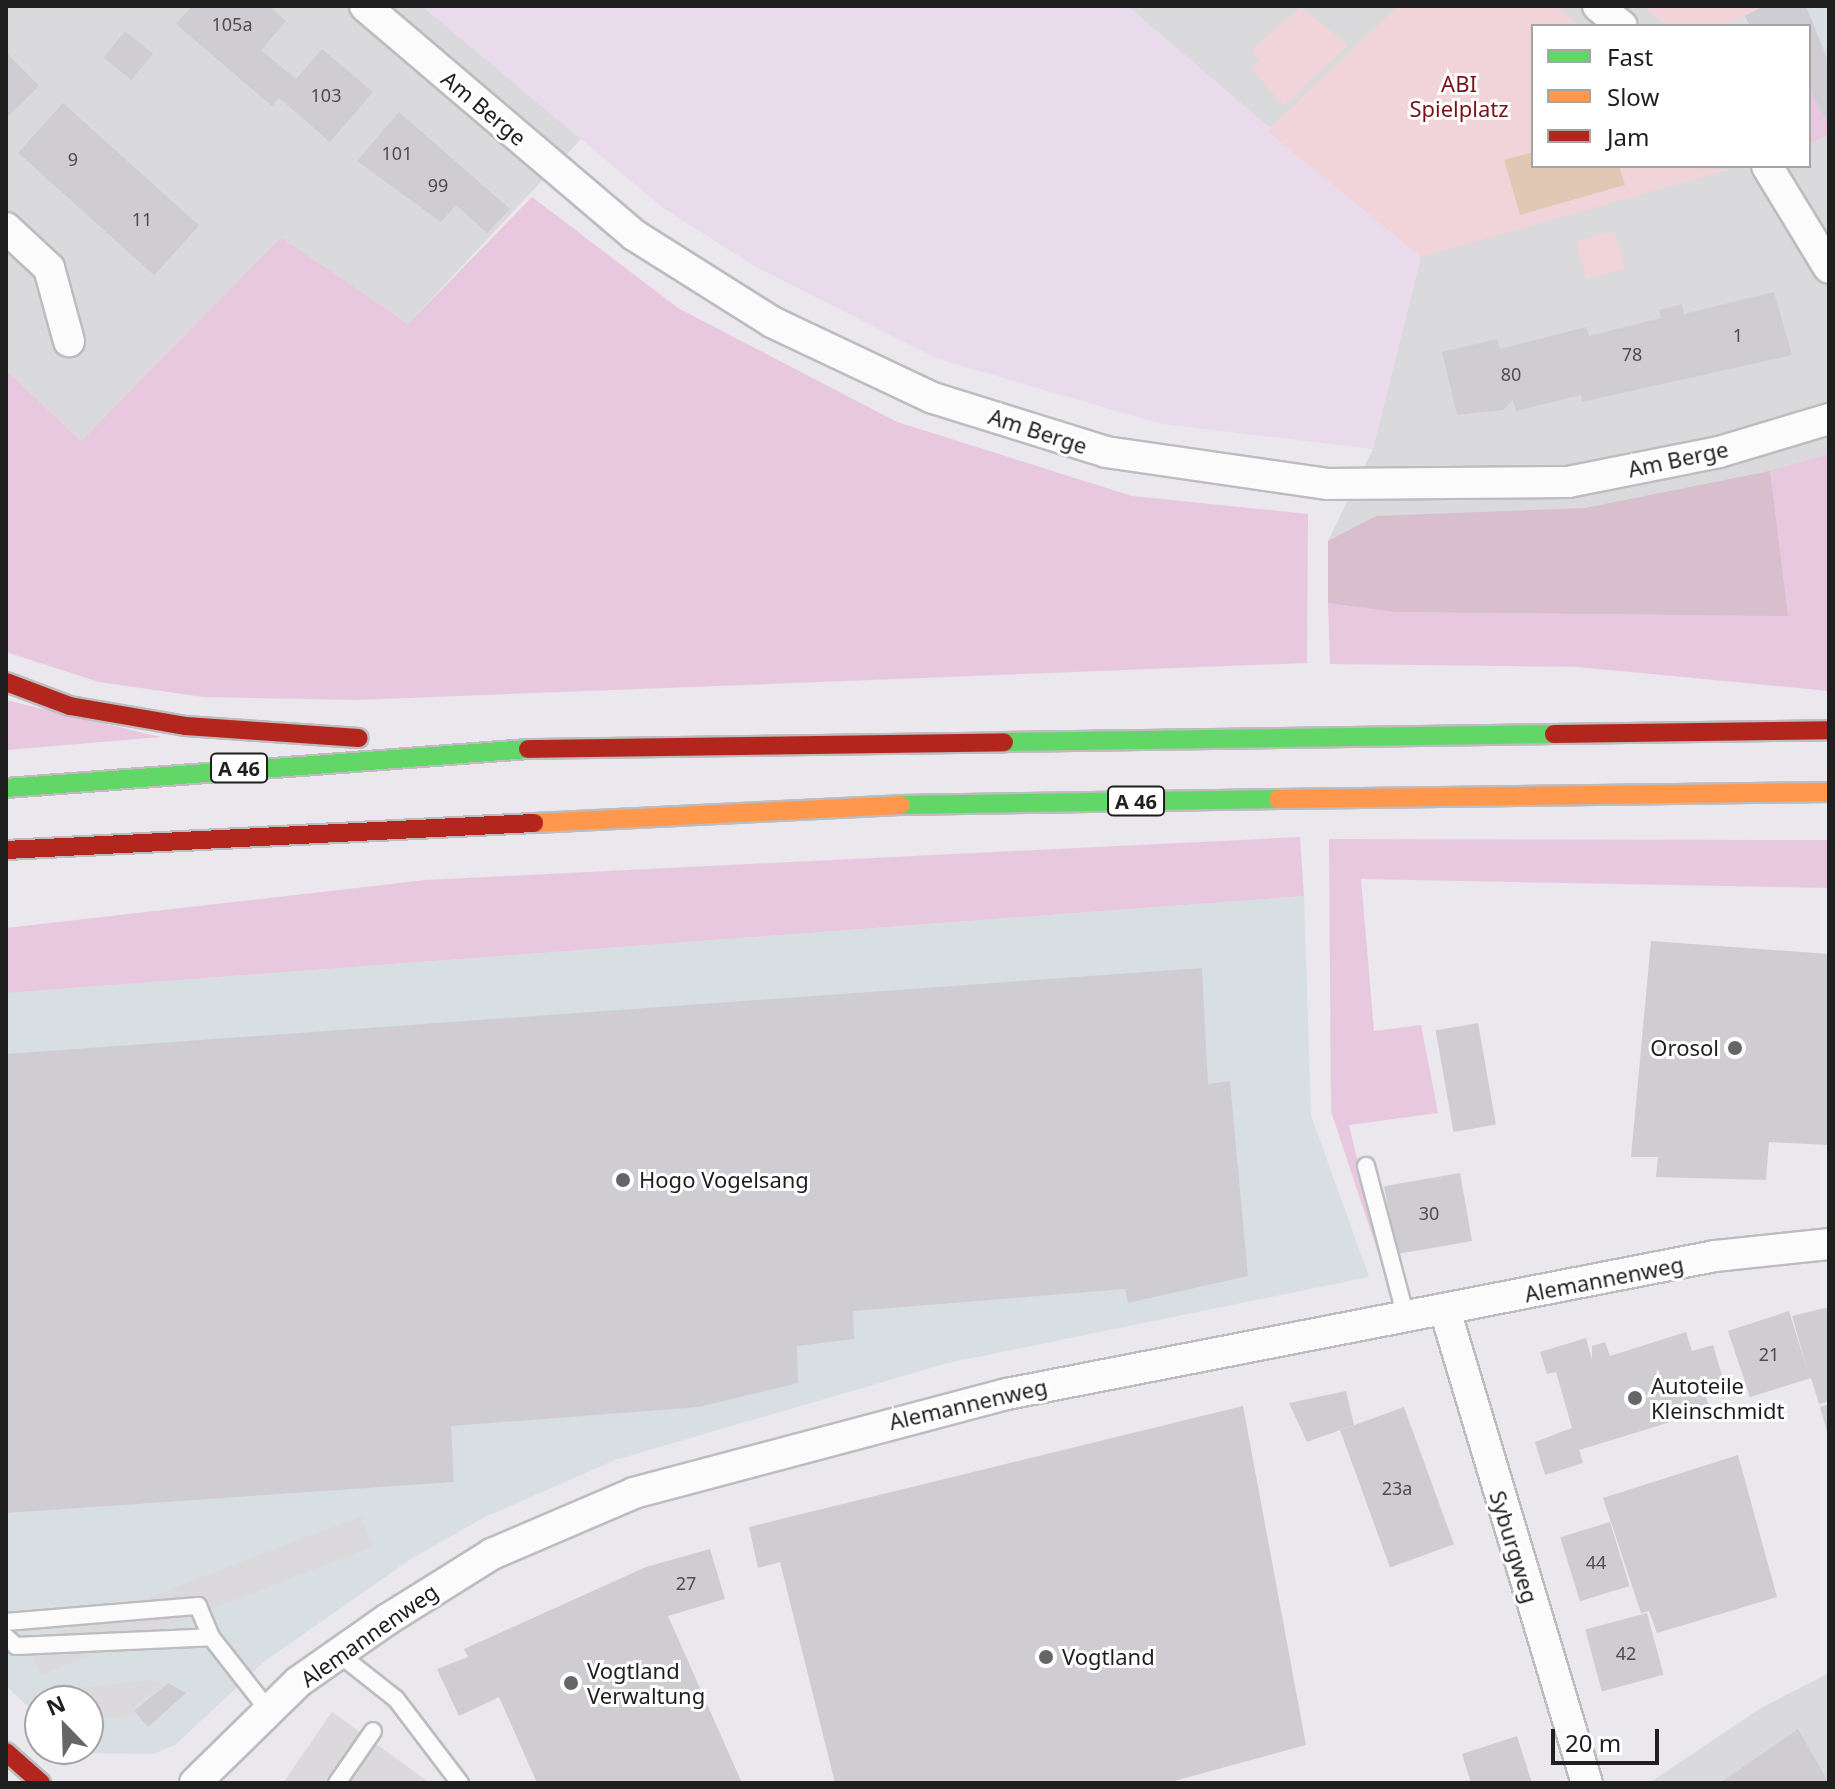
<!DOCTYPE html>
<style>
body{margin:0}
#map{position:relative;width:1835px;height:1789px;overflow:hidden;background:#eae7ed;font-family:"Noto Sans",sans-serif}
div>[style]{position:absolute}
.residential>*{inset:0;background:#dad9dc}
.industrial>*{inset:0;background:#d8dfe2}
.farmland>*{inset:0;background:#eadbec}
.grass>*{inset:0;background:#e8c8de}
.forest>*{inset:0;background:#d9becd}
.park>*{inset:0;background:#f1d4d9;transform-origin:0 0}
.pitch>*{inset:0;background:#e1c8b5}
.parking>*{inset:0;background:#dbd9dc;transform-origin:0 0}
.building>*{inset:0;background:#cfcdd2;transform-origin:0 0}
.roads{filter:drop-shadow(2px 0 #bdbcbf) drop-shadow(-2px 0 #bdbcbf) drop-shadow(0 2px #bdbcbf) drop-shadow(0 -2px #bdbcbf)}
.lane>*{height:16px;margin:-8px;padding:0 8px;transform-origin:8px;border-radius:8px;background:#fcfbfc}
.street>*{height:30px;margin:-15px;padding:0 15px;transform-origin:15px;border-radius:15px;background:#fcfbfc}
.fast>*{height:18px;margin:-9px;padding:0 9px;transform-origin:9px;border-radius:9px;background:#63d668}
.slow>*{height:18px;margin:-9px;padding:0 9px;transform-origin:9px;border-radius:9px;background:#ff974d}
.jam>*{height:18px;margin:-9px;padding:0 9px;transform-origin:9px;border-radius:9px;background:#b3261e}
.dots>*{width:22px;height:22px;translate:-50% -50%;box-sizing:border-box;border:4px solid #fff;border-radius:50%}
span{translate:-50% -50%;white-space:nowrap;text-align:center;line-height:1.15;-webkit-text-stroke:6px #fff;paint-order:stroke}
.number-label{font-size:18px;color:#4e4d4e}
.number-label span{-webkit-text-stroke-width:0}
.shield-label span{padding:2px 6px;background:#fff;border:2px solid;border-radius:6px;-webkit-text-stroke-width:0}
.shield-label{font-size:20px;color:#1f1f1f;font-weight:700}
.park-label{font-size:22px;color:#771319}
.street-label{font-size:22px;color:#1f1f1f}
.poi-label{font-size:22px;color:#1f1f1f}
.right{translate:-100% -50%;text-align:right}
.left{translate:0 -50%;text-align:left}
.frame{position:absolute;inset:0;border:8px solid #1f1f1f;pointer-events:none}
.legend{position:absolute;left:1531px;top:24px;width:280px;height:144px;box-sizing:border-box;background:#fff;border:2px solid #a5a5a5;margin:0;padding:10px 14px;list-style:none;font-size:24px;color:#1f1f1f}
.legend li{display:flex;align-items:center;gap:16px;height:40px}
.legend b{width:40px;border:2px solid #a5a5a5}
.north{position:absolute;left:24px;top:1685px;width:80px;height:80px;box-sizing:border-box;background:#fff;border:2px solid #a5a5a5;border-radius:50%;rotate:337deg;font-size:22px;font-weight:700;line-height:32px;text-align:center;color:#1f1f1f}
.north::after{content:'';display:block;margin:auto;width:28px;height:36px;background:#666567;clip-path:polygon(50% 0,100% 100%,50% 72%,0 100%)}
.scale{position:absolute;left:1551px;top:1729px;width:108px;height:36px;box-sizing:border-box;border:4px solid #1f1f1f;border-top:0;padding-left:10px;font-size:24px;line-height:28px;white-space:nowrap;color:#1f1f1f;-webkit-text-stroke:6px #fff;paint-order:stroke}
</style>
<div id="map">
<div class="residential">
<div style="clip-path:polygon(6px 6px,422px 6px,581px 139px,408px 324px,281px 237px,81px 441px,6px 370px)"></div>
<div style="clip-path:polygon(evenodd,1128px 6px,1829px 6px,1829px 617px,1395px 612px,1328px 603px,1328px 541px,1373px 449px,1267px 131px,1128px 6px,1533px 26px,1809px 26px,1809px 166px,1533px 166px,1533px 26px)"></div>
<div style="clip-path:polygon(1829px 1673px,1829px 1783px,1649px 1783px,1761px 1708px)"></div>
</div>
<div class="industrial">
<div style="clip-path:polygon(1764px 6px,1829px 6px,1829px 126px,1809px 88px,1809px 26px,1725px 26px)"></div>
<div style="clip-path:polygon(1304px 896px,1311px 1115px,1369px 1277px,948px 1363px,615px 1460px,483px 1518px,411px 1559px,265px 1661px,175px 1745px,153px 1754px,77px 1753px,73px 1749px,88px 1749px,88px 1701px,40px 1701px,40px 1718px,6px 1686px,6px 993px)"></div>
</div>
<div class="farmland">
<div style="clip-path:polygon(422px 6px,1128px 6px,1421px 257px,1373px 449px,1162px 424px,938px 359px,756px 267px,663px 208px)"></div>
</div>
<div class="grass">
<div style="clip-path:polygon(1809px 88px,1829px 126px,1829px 134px,1809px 145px)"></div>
<div style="clip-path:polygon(532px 197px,678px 308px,897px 422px,1132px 496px,1308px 514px,1307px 663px,357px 700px,203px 697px,99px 682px,6px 652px,6px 370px,81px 441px,281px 237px,408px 324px)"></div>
<div style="clip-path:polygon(1829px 454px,1829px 691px,1578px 667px,1330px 664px,1328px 603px,1395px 612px,1787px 616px,1770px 471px)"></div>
<div style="clip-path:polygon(6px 700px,161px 737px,6px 750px)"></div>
<div style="clip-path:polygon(1300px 837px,1304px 896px,6px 993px,6px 928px,426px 880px)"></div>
<div style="clip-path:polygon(1329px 839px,1829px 840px,1829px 888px,1361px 879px,1374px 1031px,1421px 1025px,1438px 1113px,1349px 1125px,1383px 1268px,1331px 1111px)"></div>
</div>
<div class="forest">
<div style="clip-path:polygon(1770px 471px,1788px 616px,1395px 612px,1328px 603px,1328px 541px,1376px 516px,1585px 508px)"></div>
</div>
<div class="park">
<div style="clip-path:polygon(1398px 6px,1556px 6px,1580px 26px,1533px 26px,1533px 166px,1731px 169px,1421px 257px,1267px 131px)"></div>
<div style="clip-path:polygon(1642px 6px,1764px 6px,1725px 26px,1666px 26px)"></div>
<div style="clip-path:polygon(1301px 7px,1348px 45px,1284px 106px,1251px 69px,1259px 60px,1251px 50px)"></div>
<div style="left:1615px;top:231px;width:39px;height:40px;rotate:75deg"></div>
</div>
<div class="pitch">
<div style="clip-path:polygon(1533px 152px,1533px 166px,1619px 166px,1625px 185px,1520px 215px,1504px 160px)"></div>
</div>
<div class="parking">
<div style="left:361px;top:1516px;width:33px;height:356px;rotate:69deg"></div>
<div style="clip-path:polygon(150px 1680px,164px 1684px,134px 1707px,134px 1716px,88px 1719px,88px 1701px,57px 1701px,49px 1691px)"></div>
<div style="clip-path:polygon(332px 1712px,426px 1780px,428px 1783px,283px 1783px)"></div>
</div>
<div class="building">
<div style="clip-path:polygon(192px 6px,269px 6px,286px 21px,261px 50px,296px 79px,322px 49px,373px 92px,330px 142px,279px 98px,272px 106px,176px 24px)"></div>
<div style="clip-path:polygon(1764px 6px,1806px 6px,1829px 63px,1829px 126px,1809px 88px,1809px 26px,1750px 26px,1745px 16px)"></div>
<div style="left:125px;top:31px;width:36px;height:34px;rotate:39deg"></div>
<div style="clip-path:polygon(6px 52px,39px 86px,6px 118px)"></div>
<div style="left:63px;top:103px;width:183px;height:67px;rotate:42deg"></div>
<div style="clip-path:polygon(399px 112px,510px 209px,487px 233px,456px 205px,441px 222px,357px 161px)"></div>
<div style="clip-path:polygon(1774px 292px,1792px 355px,1582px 402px,1581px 395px,1516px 411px,1513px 400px,1503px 410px,1457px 415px,1442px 352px,1497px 339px,1500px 349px,1586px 327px,1589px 336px,1661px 318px,1659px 310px,1682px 304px,1684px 314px)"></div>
<div style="clip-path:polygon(1651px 941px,1829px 954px,1829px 1145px,1769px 1142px,1766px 1180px,1656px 1177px,1658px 1157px,1631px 1157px)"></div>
<div style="clip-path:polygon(1202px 968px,1208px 1084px,1230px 1081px,1248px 1276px,1128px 1303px,1125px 1289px,853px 1311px,854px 1339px,797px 1346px,798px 1383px,699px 1407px,451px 1426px,454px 1482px,6px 1513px,6px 1054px)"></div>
<div style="left:1478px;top:1023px;width:103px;height:43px;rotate:80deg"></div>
<div style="left:1460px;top:1173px;width:69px;height:77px;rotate:80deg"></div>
<div style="clip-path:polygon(1829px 1307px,1829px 1401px,1819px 1404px,1811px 1378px,1750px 1397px,1728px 1331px,1789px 1311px,1808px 1372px,1792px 1316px)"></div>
<div style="clip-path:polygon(1686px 1332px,1692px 1351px,1713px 1345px,1723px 1379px,1702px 1385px,1710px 1410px,1579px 1450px,1583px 1463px,1545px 1475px,1535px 1442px,1572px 1428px,1556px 1372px,1547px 1374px,1540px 1352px,1586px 1338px,1592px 1360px,1592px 1346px,1605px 1342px,1610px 1356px)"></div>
<div style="clip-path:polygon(1346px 1391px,1354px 1425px,1307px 1442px,1289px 1403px)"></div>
<div style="clip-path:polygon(1829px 1404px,1829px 1435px,1828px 1435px,1820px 1407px)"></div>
<div style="clip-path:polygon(1243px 1406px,1306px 1745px,1167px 1783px,835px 1783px,780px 1562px,758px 1568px,749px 1527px)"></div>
<div style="left:1404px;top:1407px;width:146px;height:68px;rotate:70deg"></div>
<div style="clip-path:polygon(1738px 1455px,1777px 1597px,1657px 1633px,1649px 1611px,1641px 1613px,1603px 1498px)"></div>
<div style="left:1610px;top:1522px;width:67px;height:52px;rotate:73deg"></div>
<div style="clip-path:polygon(710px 1549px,725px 1599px,668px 1616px,742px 1783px,537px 1783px,499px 1697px,459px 1716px,437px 1669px,468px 1657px,464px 1649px,646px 1567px)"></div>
<div style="left:1647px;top:1613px;width:64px;height:64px;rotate:75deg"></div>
<div style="clip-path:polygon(168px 1683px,186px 1693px,148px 1727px,134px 1711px)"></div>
<div style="clip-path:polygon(1798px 1729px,1829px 1783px,1720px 1783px)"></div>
<div style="clip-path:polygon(1517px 1736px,1532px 1783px,1471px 1783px,1462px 1754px)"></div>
</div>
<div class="roads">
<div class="lane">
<div style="left:1366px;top:1166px;width:156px;rotate:75.2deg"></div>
<div style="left:6px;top:1622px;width:193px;rotate:-4.8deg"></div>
<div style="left:198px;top:1606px;width:34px;rotate:67deg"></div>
<div style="left:6px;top:1637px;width:13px;rotate:42deg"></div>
<div style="left:16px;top:1646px;width:195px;rotate:-2.6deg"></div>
<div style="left:211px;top:1637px;width:94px;rotate:51.9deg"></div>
<div style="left:339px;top:1654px;width:73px;rotate:38.3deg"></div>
<div style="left:396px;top:1699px;width:106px;rotate:52.7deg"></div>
<div style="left:337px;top:1783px;width:63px;rotate:-55.3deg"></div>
</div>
<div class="street">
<div style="left:365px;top:6px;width:353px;rotate:40.4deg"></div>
<div style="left:634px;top:235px;width:163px;rotate:32.2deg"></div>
<div style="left:772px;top:322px;width:178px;rotate:25.3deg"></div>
<div style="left:933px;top:398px;width:181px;rotate:17.3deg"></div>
<div style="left:1106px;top:452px;width:223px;rotate:8.2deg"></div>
<div style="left:1327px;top:484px;width:241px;rotate:-0.5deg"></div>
<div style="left:1568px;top:482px;width:154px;rotate:-11.2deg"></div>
<div style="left:1719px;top:452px;width:115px;rotate:-16.7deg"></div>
<div style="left:1598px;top:6px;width:31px;rotate:40deg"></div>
<div style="left:1767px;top:166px;width:119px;rotate:58.7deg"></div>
<div style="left:6px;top:228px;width:59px;rotate:42.9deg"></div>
<div style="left:49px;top:268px;width:76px;rotate:74.7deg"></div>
<div style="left:1445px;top:1310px;width:494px;rotate:73.3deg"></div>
<div style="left:195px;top:1783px;width:144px;rotate:-44.4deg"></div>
<div style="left:298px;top:1682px;width:110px;rotate:-35deg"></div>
<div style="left:388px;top:1619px;width:123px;rotate:-32deg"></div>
<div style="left:492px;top:1554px;width:155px;rotate:-23.2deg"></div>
<div style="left:634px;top:1493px;width:386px;rotate:-14.9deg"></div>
<div style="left:1007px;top:1394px;width:721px;rotate:-11.03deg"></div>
<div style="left:1715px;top:1256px;width:115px;rotate:-6deg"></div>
</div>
<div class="fast">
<div style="left:1004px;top:742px;width:550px;rotate:-0.83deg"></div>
<div style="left:6px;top:788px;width:523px;rotate:-4.27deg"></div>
<div style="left:901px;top:805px;width:377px;rotate:-0.9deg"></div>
</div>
<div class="slow">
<div style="left:1278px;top:799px;width:551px;rotate:-0.73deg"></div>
<div style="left:534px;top:823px;width:367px;rotate:-2.8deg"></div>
</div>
<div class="jam">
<div style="left:6px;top:682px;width:68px;rotate:20.6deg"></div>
<div style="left:70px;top:706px;width:118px;rotate:9.8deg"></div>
<div style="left:186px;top:726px;width:173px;rotate:4deg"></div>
<div style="left:1554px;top:734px;width:275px;rotate:-0.8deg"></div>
<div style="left:528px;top:749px;width:476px;rotate:-0.8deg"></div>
<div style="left:6px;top:850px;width:529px;rotate:-2.93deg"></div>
<div style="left:6px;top:1752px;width:47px;rotate:41.5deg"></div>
</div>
</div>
<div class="dots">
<div style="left:1735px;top:1048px;background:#666567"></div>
<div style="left:623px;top:1180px;background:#666567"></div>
<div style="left:1635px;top:1398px;background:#666567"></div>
<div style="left:1046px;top:1657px;background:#666567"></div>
<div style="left:571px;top:1683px;background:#666567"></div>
</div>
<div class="number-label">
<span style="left:232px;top:24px">105a</span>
<span style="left:326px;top:95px">103</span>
<span style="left:397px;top:153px">101</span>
<span style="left:73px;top:159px">9</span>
<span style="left:438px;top:185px">99</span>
<span style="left:142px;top:219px">11</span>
<span style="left:1738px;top:335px">1</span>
<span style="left:1632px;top:354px">78</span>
<span style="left:1511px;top:374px">80</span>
<span style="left:1429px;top:1213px">30</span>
<span style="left:1769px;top:1354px">21</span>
<span style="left:1397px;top:1488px">23a</span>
<span style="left:1596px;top:1562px">44</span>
<span style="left:686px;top:1583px">27</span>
<span style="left:1626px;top:1653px">42</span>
</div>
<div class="shield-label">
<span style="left:239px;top:768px">A 46</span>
<span style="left:1136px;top:801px">A 46</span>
</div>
<div class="park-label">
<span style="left:1459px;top:96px">ABI<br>Spielplatz</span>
</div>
<div class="street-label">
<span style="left:484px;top:108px;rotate:40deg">Am Berge</span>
<span style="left:1038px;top:431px;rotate:18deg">Am Berge</span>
<span style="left:1678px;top:459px;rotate:-12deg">Am Berge</span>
<span style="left:1604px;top:1279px;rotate:-11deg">Alemannenweg</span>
<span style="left:968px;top:1404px;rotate:-13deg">Alemannenweg</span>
<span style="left:1514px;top:1547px;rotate:73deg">Syburgweg</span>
<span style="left:369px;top:1635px;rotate:-35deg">Alemannenweg</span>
</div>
<div class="poi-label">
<span class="right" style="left:1719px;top:1048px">Orosol</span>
<span class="left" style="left:639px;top:1180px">Hogo Vogelsang</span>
<span class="left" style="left:1651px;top:1398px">Autoteile<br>Kleinschmidt</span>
<span class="left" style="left:1062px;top:1657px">Vogtland</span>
<span class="left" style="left:587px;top:1683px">Vogtland<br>Verwaltung</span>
</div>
<div class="frame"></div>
<ul class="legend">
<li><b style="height:10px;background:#63d668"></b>Fast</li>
<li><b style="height:10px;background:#ff974d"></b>Slow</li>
<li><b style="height:10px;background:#b3261e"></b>Jam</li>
</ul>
<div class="north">N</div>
<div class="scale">20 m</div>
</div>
